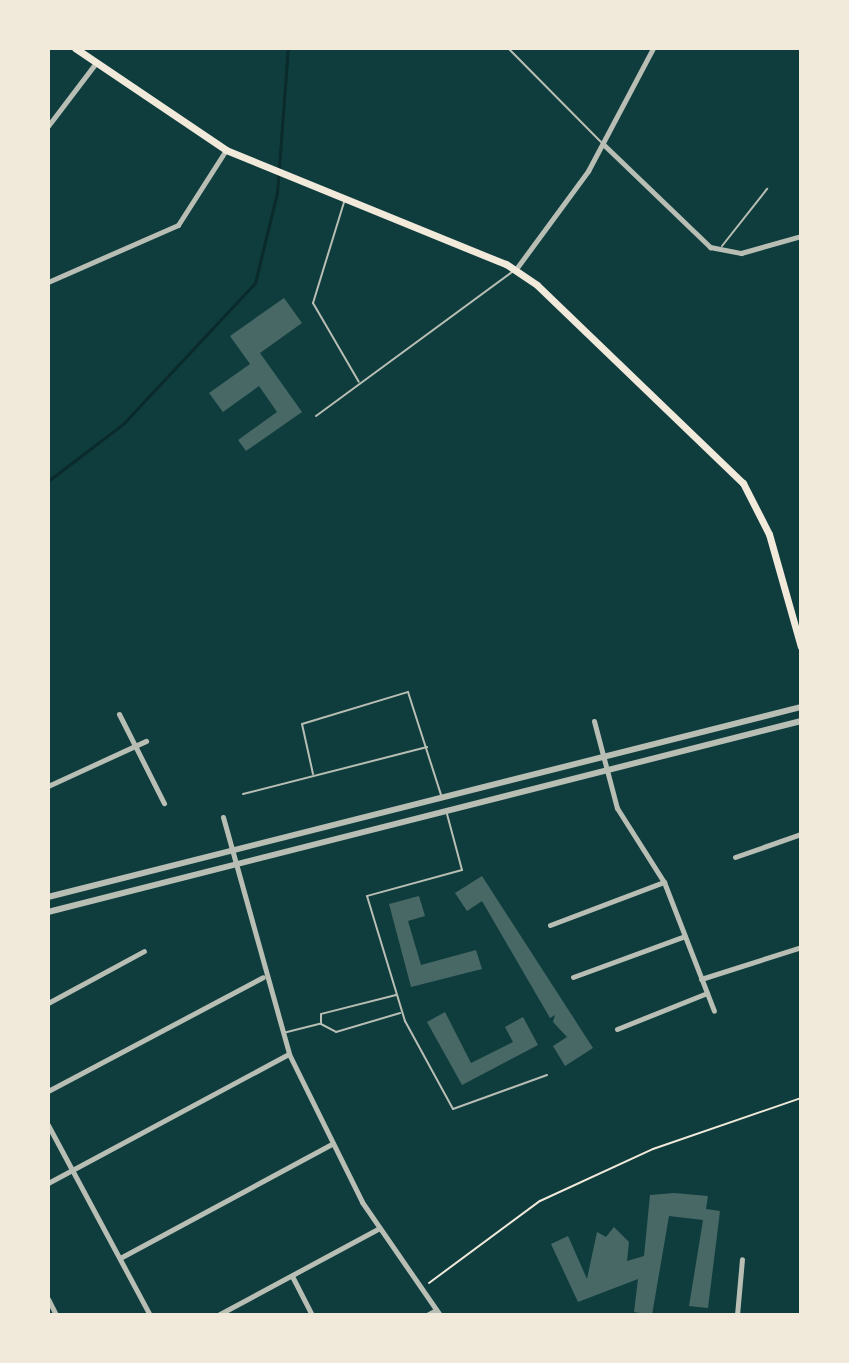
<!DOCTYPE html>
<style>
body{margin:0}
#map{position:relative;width:849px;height:1363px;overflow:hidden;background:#0f3d3e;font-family:Quicksand,sans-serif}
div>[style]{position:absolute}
.stream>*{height:3px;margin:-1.5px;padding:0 1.5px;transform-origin:1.5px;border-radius:1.5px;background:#0a2a2b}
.building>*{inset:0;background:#486865}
.path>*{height:2px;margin:-1px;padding:0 1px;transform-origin:1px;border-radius:1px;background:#f1e9da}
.service>*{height:2px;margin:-1px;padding:0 1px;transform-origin:1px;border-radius:1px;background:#b8beb3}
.minor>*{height:5px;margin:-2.5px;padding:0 2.5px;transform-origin:2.5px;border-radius:2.5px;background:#b8beb3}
.tertiary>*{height:6px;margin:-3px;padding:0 3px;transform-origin:3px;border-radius:3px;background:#b8beb3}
.primary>*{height:7px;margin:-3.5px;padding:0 3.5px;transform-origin:3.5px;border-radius:3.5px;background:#f1e9da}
span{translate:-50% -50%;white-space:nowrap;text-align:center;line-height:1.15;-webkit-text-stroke:6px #f1e9da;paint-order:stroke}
.frame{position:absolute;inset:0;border:50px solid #f1e9da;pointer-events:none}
</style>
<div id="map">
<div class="stream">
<div style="left:48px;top:481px;width:94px;rotate:-37.2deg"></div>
<div style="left:123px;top:424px;width:193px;rotate:-46.9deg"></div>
<div style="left:255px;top:283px;width:93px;rotate:-76.3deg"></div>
<div style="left:277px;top:193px;width:145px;rotate:-85.7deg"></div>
</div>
<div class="building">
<div style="clip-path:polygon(284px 298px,302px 323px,260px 353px,302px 412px,246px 451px,238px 440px,277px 412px,259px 386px,223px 412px,209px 393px,250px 364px,230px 336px)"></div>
<div style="clip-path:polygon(482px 876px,593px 1048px,565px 1066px,553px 1046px,567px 1037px,553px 1022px,555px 1015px,550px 1018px,482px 901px,467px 911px,455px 893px)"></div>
<div style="clip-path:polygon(419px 896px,425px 916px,408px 921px,421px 965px,476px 950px,482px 969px,411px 987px,389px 904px)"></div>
<div style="clip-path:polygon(445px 1012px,471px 1063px,513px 1042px,505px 1027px,523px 1017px,538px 1045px,462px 1085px,427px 1022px)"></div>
<div style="clip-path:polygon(674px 1193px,708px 1196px,706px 1209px,720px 1211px,708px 1308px,689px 1306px,703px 1220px,669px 1216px,652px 1315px,634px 1312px,638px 1279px,578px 1302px,551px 1244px,568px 1236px,587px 1279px,597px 1232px,606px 1237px,614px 1227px,629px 1242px,627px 1261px,644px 1256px,650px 1195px)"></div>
</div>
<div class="path">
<div style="left:429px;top:1283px;width:138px;rotate:-36.5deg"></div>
<div style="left:540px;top:1201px;width:124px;rotate:-24.7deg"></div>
<div style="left:653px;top:1149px;width:157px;rotate:-19deg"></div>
</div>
<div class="service">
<div style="left:508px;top:48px;width:135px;rotate:45.3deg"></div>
<div style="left:345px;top:199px;width:109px;rotate:107.1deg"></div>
<div style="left:313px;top:303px;width:91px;rotate:59.8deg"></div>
<div style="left:722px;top:246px;width:73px;rotate:-51.7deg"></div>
<div style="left:316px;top:416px;width:243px;rotate:-36.3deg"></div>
<div style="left:313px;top:774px;width:51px;rotate:-102.4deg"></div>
<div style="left:302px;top:724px;width:111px;rotate:-16.8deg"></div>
<div style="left:408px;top:692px;width:108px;rotate:72.2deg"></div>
<div style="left:243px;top:794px;width:190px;rotate:-14.3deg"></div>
<div style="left:447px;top:814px;width:58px;rotate:75deg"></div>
<div style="left:462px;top:870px;width:98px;rotate:164.7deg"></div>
<div style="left:367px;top:896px;width:131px;rotate:73.1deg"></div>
<div style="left:405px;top:1021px;width:100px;rotate:61.4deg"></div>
<div style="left:453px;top:1109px;width:100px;rotate:-19.9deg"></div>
<div style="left:396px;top:995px;width:77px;rotate:165.8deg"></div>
<div style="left:321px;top:1014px;width:10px;rotate:90deg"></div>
<div style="left:321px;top:1024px;width:17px;rotate:28deg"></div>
<div style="left:336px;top:1032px;width:67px;rotate:-16.5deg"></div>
<div style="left:283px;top:1033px;width:38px;rotate:-14deg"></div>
</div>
<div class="minor">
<div style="left:48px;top:126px;width:78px;rotate:-52.8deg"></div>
<div style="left:603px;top:144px;width:149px;rotate:43.9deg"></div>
<div style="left:710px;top:247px;width:32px;rotate:11deg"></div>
<div style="left:741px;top:253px;width:62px;rotate:-15.8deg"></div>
<div style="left:516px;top:269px;width:122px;rotate:-53.7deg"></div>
<div style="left:588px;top:171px;width:139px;rotate:-62.1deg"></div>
<div style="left:48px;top:282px;width:142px;rotate:-23.7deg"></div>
<div style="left:178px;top:225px;width:89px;rotate:-57.4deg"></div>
<div style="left:119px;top:714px;width:100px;rotate:63.2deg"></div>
<div style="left:594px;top:721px;width:90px;rotate:75.2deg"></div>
<div style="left:617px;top:808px;width:88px;rotate:57.6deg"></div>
<div style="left:664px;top:882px;width:138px;rotate:68.8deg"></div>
<div style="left:48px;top:786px;width:108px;rotate:-24.7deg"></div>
<div style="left:223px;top:817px;width:246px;rotate:74.4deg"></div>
<div style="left:289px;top:1054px;width:165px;rotate:63.7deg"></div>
<div style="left:362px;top:1202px;width:137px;rotate:55.4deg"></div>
<div style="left:735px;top:857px;width:70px;rotate:-19.2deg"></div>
<div style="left:550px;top:925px;width:122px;rotate:-20.7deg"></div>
<div style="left:573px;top:977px;width:119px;rotate:-20.1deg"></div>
<div style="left:701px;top:979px;width:105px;rotate:-17.7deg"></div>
<div style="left:48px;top:1003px;width:109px;rotate:-28.4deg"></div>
<div style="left:617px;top:1029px;width:97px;rotate:-21.8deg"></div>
<div style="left:48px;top:1091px;width:243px;rotate:-27.9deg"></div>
<div style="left:48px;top:1125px;width:216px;rotate:61.8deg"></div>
<div style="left:48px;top:1183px;width:273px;rotate:-28.2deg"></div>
<div style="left:120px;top:1258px;width:241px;rotate:-28.3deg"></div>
<div style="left:292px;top:1276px;width:44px;rotate:62.9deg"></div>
<div style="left:48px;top:1299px;width:18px;rotate:63deg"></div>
<div style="left:218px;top:1315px;width:182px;rotate:-28.3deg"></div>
<div style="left:427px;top:1315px;width:10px;rotate:-29deg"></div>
<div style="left:737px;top:1315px;width:56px;rotate:-84.9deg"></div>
</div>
<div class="tertiary">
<div style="left:48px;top:897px;width:777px;rotate:-14.16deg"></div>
<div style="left:48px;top:912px;width:777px;rotate:-14.23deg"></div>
</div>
<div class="primary">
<div style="left:75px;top:48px;width:182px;rotate:34deg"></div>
<div style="left:226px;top:150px;width:302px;rotate:22.2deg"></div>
<div style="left:506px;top:264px;width:37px;rotate:34deg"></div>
<div style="left:537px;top:285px;width:286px;rotate:43.9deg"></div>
<div style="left:743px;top:483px;width:57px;rotate:63deg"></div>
<div style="left:769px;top:534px;width:117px;rotate:74.2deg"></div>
</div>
<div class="frame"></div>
</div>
